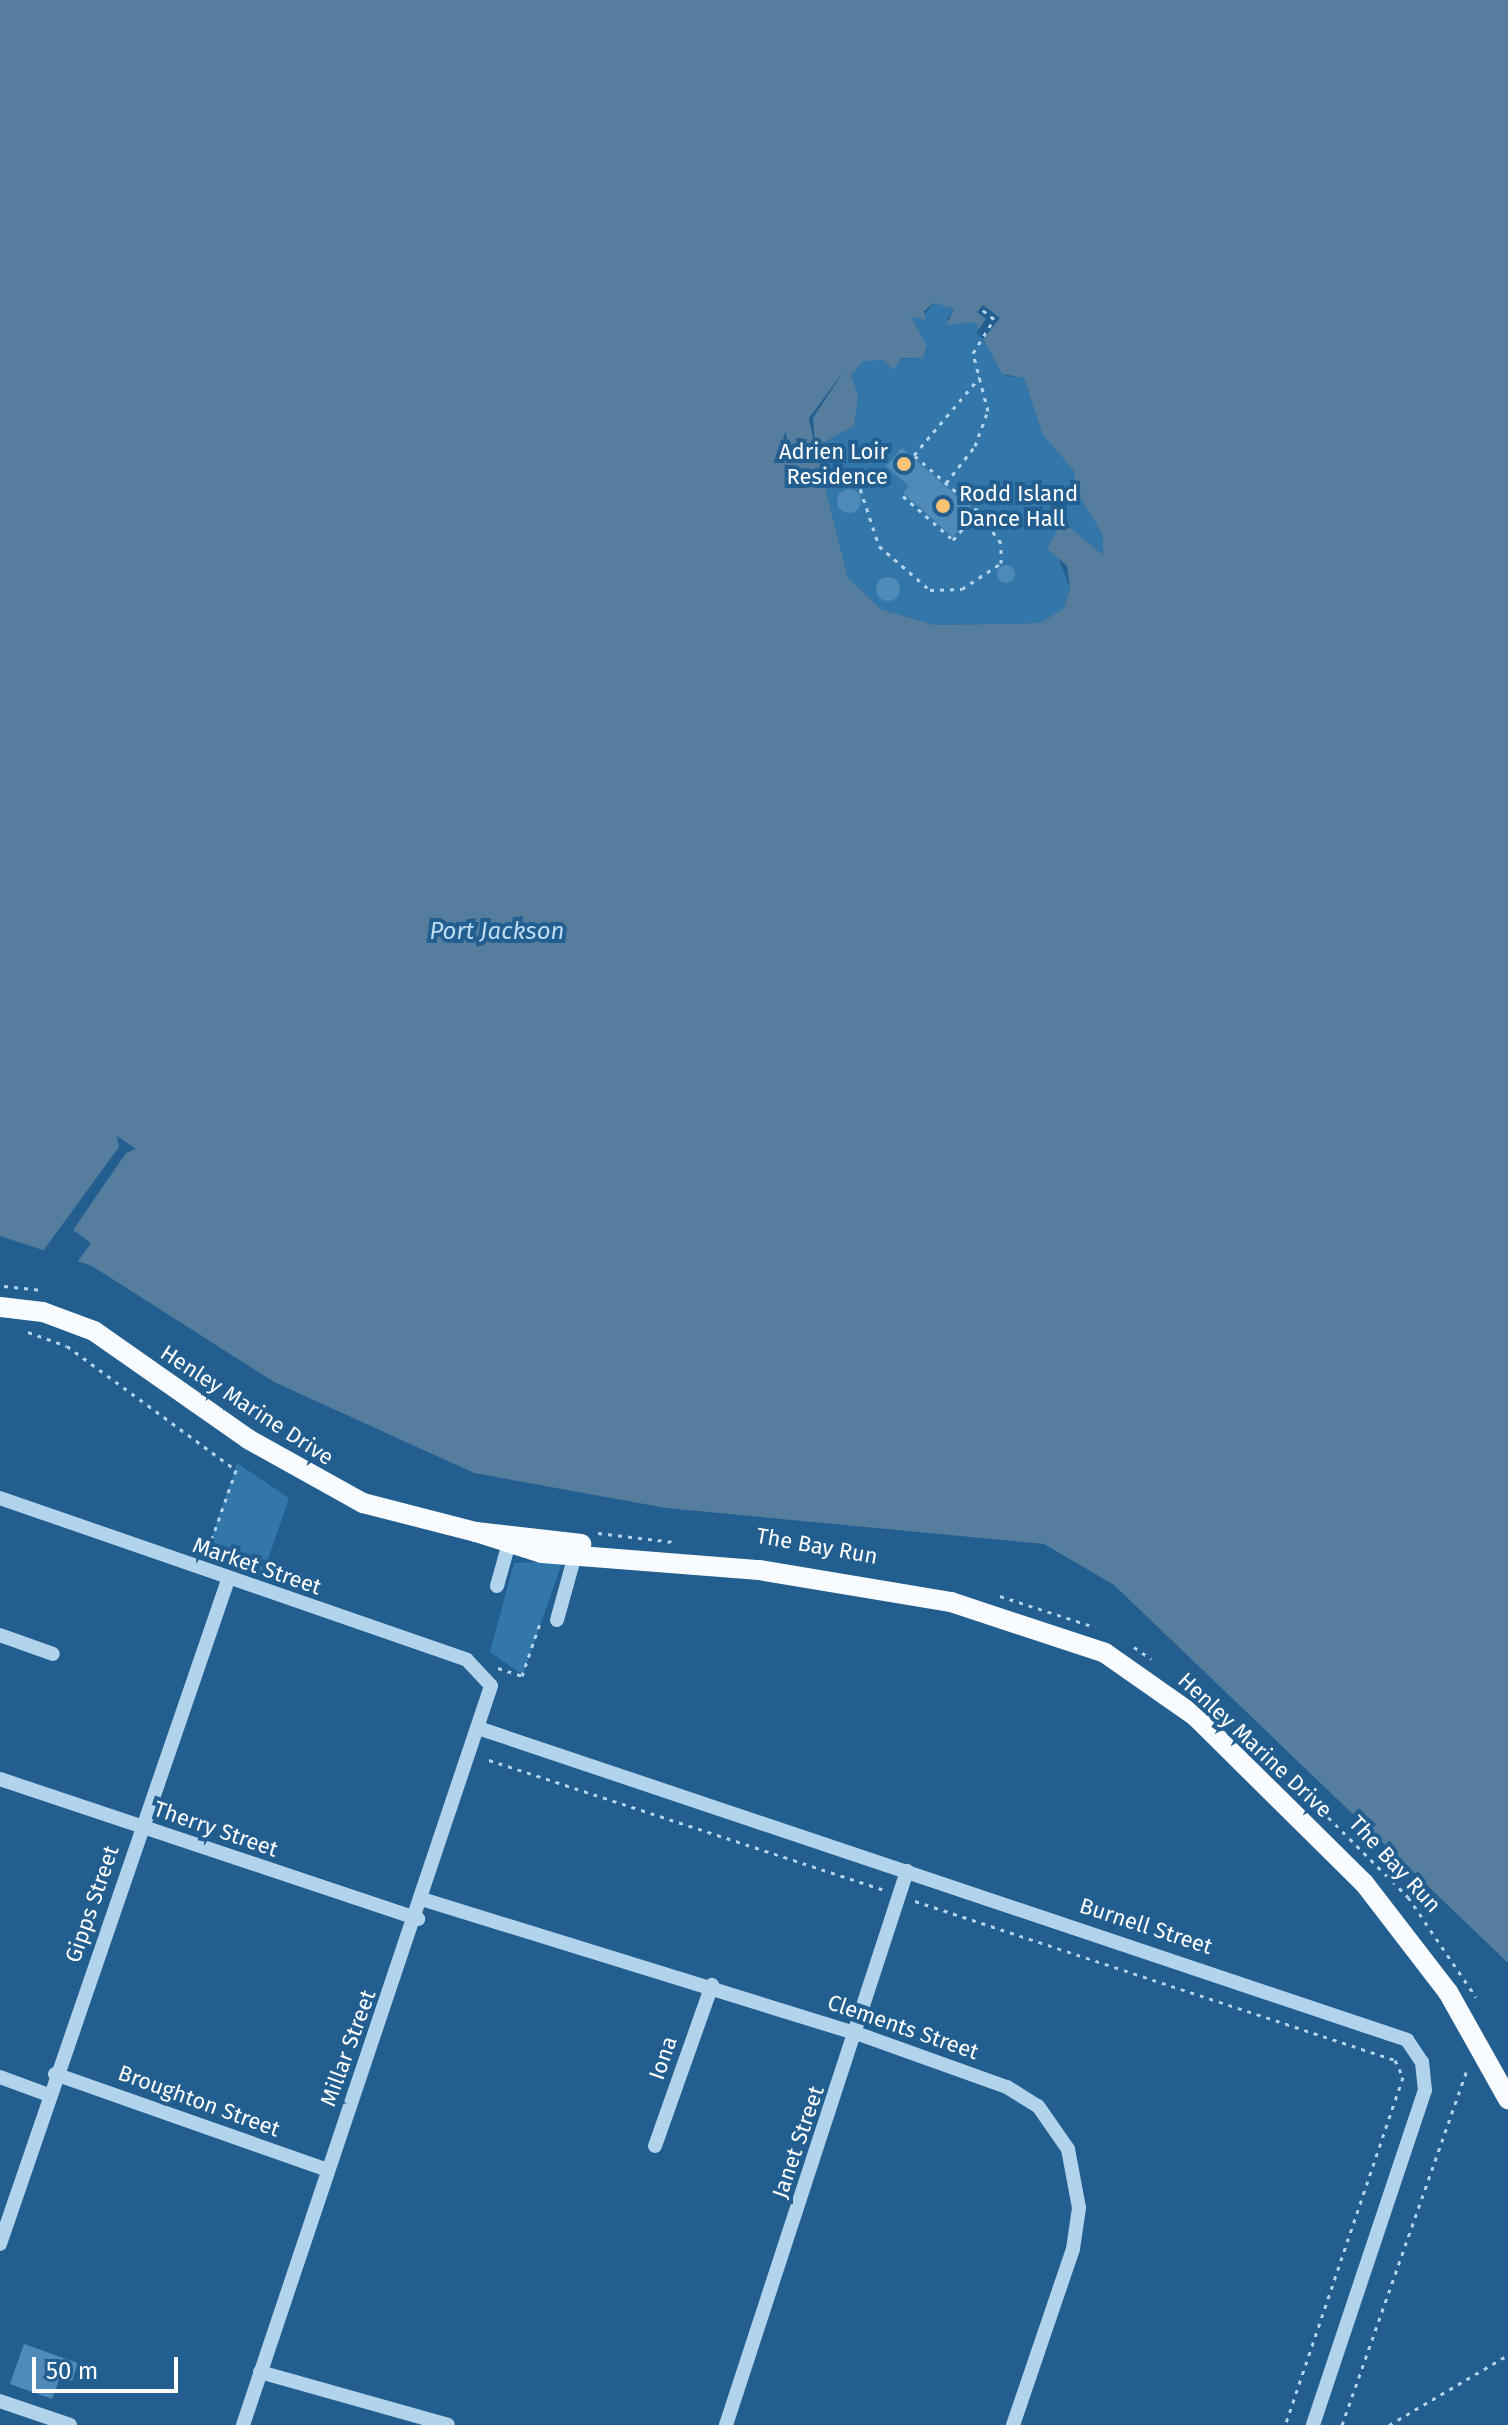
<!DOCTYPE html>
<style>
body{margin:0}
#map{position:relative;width:1508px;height:2425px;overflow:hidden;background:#225e8f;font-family:"Fira Sans",sans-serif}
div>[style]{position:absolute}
.green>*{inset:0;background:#37a}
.water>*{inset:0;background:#547d9e}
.pier>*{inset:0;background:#225e8f}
.building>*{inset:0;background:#4f8ab8}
.round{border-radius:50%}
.path>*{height:3px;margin-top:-1.5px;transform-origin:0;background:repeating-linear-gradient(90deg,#b2d3ec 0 4px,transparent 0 10px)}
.minor>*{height:14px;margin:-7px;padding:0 7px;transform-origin:7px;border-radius:7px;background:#b2d3ec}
.major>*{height:20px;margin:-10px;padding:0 10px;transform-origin:10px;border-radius:10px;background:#f8fbff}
.dots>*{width:22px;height:22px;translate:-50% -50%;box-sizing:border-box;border:4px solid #225e8f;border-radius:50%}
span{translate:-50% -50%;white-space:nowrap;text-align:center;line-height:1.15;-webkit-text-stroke:8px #225e8f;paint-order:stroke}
.poi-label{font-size:22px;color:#fff}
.right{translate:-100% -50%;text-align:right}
.left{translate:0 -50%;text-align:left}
.street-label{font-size:22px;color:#fff}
.water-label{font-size:24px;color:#bedcf3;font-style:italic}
.scale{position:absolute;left:32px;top:2357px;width:146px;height:36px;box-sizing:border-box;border:4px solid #fff;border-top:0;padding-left:10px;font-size:24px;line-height:28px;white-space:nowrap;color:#fff;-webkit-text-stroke:6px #225e8f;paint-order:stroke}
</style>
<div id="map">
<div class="green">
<div style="clip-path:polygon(934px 303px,954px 309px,947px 320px,975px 322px,1006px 376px,1024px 378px,1045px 437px,1074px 471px,1103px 535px,1103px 555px,1062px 522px,1052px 541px,1070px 588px,1064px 608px,1040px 623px,934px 625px,881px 609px,848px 578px,815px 447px,854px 426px,851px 375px,865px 360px,923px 358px,927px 348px,911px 317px,921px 319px)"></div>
<div style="clip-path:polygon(237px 1463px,289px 1498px,263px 1574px,206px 1554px)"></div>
<div style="clip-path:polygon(563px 1561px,557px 1577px,523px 1675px,490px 1652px,514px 1563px)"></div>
</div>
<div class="water">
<div style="clip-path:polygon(evenodd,0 0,1508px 0,1508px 1963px,1114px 1585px,1044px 1544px,666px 1508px,474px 1473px,274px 1382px,92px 1266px,0 1236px,0 0,934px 303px,954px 309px,946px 325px,975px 322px,1002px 374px,1024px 378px,1043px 435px,1074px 471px,1077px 492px,1103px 535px,1103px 555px,1062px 521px,1047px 548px,1067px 566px,1070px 588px,1064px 608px,1040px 623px,934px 625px,881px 609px,848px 578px,815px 447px,854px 426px,858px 397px,851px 375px,864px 361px,883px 360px,894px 370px,901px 358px,923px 358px,927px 346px,911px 317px,926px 320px,924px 311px,934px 303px)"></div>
</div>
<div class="pier">
<div style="clip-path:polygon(983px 305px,1000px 318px,983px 339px,976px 333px,986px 319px,977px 312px)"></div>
<div style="clip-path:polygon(844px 371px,813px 418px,815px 447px,809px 418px)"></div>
<div style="clip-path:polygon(117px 1136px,136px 1149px,126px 1153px,73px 1230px,91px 1243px,76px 1264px,43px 1251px,119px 1147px)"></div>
</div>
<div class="building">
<div style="clip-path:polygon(902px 448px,975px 512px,953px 537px,903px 493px,909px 486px,886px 466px)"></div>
<div class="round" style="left:837px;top:489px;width:24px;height:24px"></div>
<div class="round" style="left:997px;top:565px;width:18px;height:18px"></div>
<div class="round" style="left:876px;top:577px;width:24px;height:24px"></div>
<div style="clip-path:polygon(24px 2344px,78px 2363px,72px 2381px,60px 2377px,52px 2399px,10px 2384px)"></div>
</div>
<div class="path">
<div style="left:854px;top:470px;width:80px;rotate:71.8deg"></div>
<div style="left:879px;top:546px;width:67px;rotate:40.8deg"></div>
<div style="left:930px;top:590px;width:32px;rotate:-2deg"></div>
<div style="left:962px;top:589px;width:47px;rotate:-33.7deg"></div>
<div style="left:1001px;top:563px;width:20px;rotate:-90deg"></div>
<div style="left:1001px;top:543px;width:39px;rotate:-126deg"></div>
<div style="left:946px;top:483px;width:47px;rotate:-51.9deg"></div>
<div style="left:975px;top:446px;width:37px;rotate:-70deg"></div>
<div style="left:988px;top:411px;width:60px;rotate:-104.5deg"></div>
<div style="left:973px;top:353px;width:40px;rotate:-58deg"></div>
<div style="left:994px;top:319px;width:18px;rotate:-142deg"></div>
<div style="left:903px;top:496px;width:67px;rotate:41.3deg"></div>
<div style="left:953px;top:540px;width:38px;rotate:-49deg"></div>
<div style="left:978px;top:511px;width:85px;rotate:-138.8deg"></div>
<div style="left:914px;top:455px;width:102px;rotate:-49.8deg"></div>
<div style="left:4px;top:1286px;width:36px;rotate:6deg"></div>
<div style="left:28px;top:1332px;width:41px;rotate:19.7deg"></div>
<div style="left:67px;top:1346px;width:210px;rotate:36.3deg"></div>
<div style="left:236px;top:1470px;width:88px;rotate:109.3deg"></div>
<div style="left:598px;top:1533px;width:76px;rotate:6.8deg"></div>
<div style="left:1000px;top:1596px;width:100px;rotate:18.1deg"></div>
<div style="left:1134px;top:1647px;width:21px;rotate:35deg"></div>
<div style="left:498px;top:1668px;width:25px;rotate:18deg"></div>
<div style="left:522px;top:1676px;width:56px;rotate:-71.2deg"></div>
<div style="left:489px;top:1760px;width:417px;rotate:18.2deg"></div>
<div style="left:1307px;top:1796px;width:143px;rotate:45deg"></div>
<div style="left:1408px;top:1897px;width:121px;rotate:55.8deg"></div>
<div style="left:915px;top:1901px;width:506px;rotate:18.33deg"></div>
<div style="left:1395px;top:2060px;width:19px;rotate:65deg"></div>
<div style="left:1403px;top:2077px;width:367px;rotate:108.7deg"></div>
<div style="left:1342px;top:2425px;width:376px;rotate:-70.6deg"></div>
<div style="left:1389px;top:2425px;width:138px;rotate:-30.5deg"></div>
</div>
<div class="minor">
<div style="left:0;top:1498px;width:494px;rotate:19.1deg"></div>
<div style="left:467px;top:1660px;width:35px;rotate:47deg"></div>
<div style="left:491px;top:1686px;width:780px;rotate:108.55deg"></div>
<div style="left:497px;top:1586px;width:52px;rotate:-74.4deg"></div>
<div style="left:557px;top:1620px;width:75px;rotate:-74.5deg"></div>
<div style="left:0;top:1635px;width:56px;rotate:19.7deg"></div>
<div style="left:481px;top:1729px;width:977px;rotate:18.56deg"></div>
<div style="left:1407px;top:2040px;width:27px;rotate:56deg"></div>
<div style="left:1422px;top:2062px;width:28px;rotate:84deg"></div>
<div style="left:1425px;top:2090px;width:353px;rotate:108.5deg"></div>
<div style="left:0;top:1779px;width:441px;rotate:18.5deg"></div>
<div style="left:425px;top:1900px;width:463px;rotate:17.2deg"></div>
<div style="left:867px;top:2037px;width:149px;rotate:19.7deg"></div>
<div style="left:1007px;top:2087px;width:36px;rotate:32deg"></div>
<div style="left:1038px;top:2106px;width:52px;rotate:55.1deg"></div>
<div style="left:1068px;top:2149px;width:60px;rotate:79.4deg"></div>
<div style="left:1079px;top:2208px;width:41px;rotate:98.3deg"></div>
<div style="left:1073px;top:2249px;width:186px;rotate:108.8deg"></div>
<div style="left:55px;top:2074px;width:288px;rotate:19.4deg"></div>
<div style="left:0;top:2077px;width:52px;rotate:20.2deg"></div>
<div style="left:655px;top:2146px;width:171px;rotate:-70.5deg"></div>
<div style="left:0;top:2244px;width:702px;rotate:-71.05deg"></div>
<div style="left:260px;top:2372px;width:195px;rotate:15.7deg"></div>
<div style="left:0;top:2401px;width:74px;rotate:18.9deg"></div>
<div style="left:726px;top:2425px;width:583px;rotate:-71.91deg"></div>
</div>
<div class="major">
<div style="left:0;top:1307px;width:43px;rotate:6.6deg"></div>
<div style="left:43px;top:1312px;width:54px;rotate:20.4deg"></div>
<div style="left:94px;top:1331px;width:188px;rotate:35deg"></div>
<div style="left:248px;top:1439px;width:132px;rotate:29.1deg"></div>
<div style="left:363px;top:1503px;width:117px;rotate:14.4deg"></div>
<div style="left:476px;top:1532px;width:106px;rotate:6.5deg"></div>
<div style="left:476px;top:1532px;width:69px;rotate:17.7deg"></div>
<div style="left:542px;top:1553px;width:218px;rotate:4.5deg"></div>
<div style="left:759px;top:1570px;width:195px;rotate:9.5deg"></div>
<div style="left:951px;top:1602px;width:162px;rotate:18.3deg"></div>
<div style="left:1105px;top:1653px;width:110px;rotate:35deg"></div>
<div style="left:1195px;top:1716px;width:238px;rotate:44.7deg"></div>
<div style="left:1364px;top:1883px;width:138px;rotate:52.4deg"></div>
<div style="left:1448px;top:1992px;width:123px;rotate:60.7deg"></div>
</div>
<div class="dots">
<div style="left:904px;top:464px;background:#f8c374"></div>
<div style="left:943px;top:506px;background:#f8c374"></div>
</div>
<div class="poi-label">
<span class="right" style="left:888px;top:464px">Adrien Loir<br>Residence</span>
<span class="left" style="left:959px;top:506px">Rodd Island<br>Dance Hall</span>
</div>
<div class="street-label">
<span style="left:247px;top:1405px;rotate:33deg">Henley Marine Drive</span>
<span style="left:817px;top:1546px;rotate:10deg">The Bay Run</span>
<span style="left:257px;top:1566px;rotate:19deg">Market Street</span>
<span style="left:1255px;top:1745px;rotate:43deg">Henley Marine Drive</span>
<span style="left:216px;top:1829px;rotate:19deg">Therry Street</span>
<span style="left:1395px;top:1864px;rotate:47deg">The Bay Run</span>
<span style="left:92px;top:1904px;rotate:-71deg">Gipps Street</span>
<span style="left:1146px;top:1926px;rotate:18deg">Burnell Street</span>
<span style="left:903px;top:2027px;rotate:19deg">Clements Street</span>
<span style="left:348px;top:2048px;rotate:-70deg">Millar Street</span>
<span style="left:663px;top:2058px;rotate:-71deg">Iona</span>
<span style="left:199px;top:2101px;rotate:20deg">Broughton Street</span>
<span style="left:798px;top:2142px;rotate:-71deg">Janet Street</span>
</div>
<div class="water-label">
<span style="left:497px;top:932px">Port Jackson</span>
</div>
<div class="scale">50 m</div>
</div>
